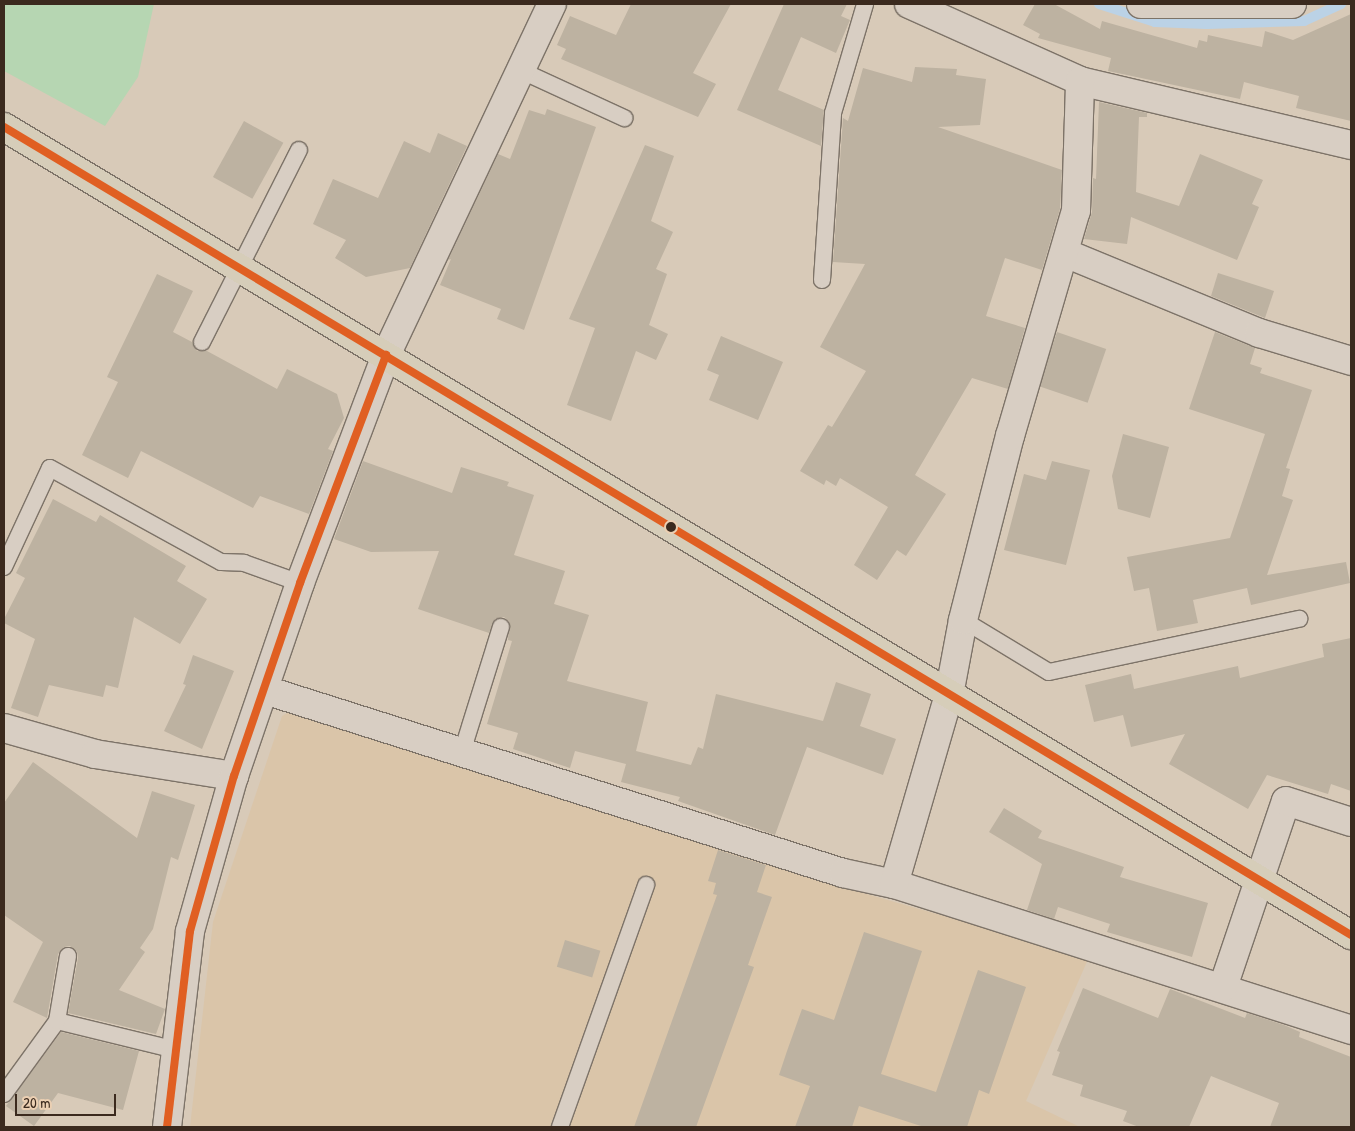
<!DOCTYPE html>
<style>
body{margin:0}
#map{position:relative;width:1355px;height:1131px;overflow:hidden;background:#d8cab8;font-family:"Patrick Hand",sans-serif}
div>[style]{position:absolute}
.built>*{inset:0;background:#dac5a9}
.green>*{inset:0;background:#b6d6b2}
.stream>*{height:10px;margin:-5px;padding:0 5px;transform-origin:5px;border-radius:5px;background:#bbd2e6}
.building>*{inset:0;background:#bdb2a1;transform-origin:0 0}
.roads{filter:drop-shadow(1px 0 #7d7368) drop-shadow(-1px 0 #7d7368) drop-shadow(0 1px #7d7368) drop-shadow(0 -1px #7d7368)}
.lane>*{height:16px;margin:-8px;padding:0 8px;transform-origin:8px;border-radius:8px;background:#d8cec3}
.street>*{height:28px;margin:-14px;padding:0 14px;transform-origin:14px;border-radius:14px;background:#d8cec3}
.primary>*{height:28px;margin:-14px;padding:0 14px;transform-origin:14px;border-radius:14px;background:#d6cdb9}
.bus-1>*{height:8px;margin:-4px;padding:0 4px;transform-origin:4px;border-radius:4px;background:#e05f22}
.dots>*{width:14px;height:14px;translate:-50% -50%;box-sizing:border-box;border:2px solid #ebcfb2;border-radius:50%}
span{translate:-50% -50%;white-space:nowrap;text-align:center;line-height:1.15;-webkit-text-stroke:4.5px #ebcfb2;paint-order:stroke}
.frame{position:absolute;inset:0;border:5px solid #3b2a1e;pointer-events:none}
.scale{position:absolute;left:15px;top:1094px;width:101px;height:22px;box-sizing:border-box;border:2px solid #3b2a1e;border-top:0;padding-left:6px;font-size:15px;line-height:18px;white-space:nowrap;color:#3b2a1e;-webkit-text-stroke:4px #ebcfb2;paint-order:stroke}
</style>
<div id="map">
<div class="built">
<div style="clip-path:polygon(291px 711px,725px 842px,849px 889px,1089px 957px,1026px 1101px,1080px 1127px,190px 1127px,213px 922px,282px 716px)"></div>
</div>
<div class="green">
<div style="clip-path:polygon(4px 4px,154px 4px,138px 77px,105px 126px,4px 71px)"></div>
</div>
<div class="stream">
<div style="left:1099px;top:4px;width:59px;rotate:17.8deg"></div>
<div style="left:1155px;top:22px;width:52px;rotate:2.2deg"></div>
<div style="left:1207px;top:24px;width:97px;rotate:-1.8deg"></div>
<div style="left:1304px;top:21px;width:41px;rotate:-24.7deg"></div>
</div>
<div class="building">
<div style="clip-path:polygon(631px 4px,731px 4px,693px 73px,716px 84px,698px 117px,561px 59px,566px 49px,557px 45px,570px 16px,616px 35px)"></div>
<div style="clip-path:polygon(784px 4px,847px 4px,841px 16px,850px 20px,836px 53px,801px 37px,778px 90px,824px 110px,821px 146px,737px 110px)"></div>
<div style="clip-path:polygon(1035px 4px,1054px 4px,1100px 29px,1102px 21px,1197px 48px,1199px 40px,1207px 42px,1208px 35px,1262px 47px,1265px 31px,1293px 40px,1351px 14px,1351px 121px,1296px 108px,1299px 96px,1244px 82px,1240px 99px,1108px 71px,1111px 58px,1038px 38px,1040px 34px,1023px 25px)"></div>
<div style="clip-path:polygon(915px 67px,957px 69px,956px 75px,986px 79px,980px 125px,938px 127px,1062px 170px,1060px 209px,1042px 270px,1005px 258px,986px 316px,1025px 328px,1008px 389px,972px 378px,915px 475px,946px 494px,906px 556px,897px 550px,877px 580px,854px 565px,888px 507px,840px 478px,836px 486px,826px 480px,824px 485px,800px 471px,828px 425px,832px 427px,866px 371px,820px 347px,865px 264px,833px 262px,843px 118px,848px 121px,863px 68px,912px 82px)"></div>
<div style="clip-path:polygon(1099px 102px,1147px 113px,1147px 117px,1139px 117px,1136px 192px,1179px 206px,1200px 154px,1263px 180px,1252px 204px,1259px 207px,1237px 260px,1131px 217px,1127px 244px,1084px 239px,1092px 212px,1093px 178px,1096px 179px)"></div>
<div style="clip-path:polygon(547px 109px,596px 127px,524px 330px,497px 319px,501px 309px,440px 285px,451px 259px,448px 260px,498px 154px,510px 159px,529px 110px,545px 115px)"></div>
<div style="left:244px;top:121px;width:45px;height:64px;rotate:29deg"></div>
<div style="clip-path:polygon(438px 133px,467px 146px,410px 268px,366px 277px,335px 258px,346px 240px,313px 224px,333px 179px,378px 198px,404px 141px,430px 153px)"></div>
<div style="clip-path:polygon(645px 145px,674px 156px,651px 221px,673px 232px,656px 269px,667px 274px,649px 325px,668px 334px,656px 360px,636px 351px,611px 421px,567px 405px,595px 328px,569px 319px)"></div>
<div style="clip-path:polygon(1218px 273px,1274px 291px,1265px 318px,1211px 296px)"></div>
<div style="clip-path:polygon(157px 274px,193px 291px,173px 332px,192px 342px,197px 351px,207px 351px,277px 389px,287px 369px,337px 394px,344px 418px,328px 449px,333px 451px,309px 514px,260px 496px,253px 508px,141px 451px,128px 478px,82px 455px,118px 382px,107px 377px)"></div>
<div style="left:1057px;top:332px;width:52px;height:57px;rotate:19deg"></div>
<div style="clip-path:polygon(1215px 332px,1255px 348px,1250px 364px,1262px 368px,1260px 373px,1312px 390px,1286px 468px,1290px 469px,1282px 496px,1293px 500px,1267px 575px,1346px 562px,1350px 583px,1251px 605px,1247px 588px,1193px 600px,1198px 623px,1157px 631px,1149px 588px,1134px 591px,1127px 557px,1230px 538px,1265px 434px,1189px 409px)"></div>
<div style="clip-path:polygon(721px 336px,783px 362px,758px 420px,709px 400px,719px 375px,707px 370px)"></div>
<div style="clip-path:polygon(1123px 434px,1169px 447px,1150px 518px,1118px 509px,1112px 476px)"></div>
<div style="clip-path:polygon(363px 461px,452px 493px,461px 467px,509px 482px,507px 486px,534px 495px,514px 555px,565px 571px,554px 604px,589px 615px,567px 681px,648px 702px,636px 751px,691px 765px,698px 747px,703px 749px,716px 694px,823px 721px,836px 682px,871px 694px,860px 726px,896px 739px,883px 775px,807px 747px,775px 835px,678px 801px,680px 797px,621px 782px,626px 764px,575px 751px,570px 768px,513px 749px,518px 733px,487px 724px,512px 641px,508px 640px,509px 621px,504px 617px,495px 619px,489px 633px,418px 609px,439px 551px,371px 552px,334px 539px)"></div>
<div style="clip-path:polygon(1052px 461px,1090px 470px,1066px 565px,1004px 550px,1024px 474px,1046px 480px)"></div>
<div style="clip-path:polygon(53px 499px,96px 522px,100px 515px,186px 566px,177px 581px,207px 599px,180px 644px,134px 617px,118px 688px,106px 685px,103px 697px,49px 685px,38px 717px,11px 708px,35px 639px,4px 623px,4px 619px,25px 578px,16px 573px)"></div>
<div style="clip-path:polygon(1351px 638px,1351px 791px,1331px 784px,1328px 794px,1267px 775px,1248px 809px,1169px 764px,1185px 734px,1131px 747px,1123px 715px,1094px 722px,1085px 685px,1131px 674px,1134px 689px,1238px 666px,1240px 678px,1324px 657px,1322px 644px)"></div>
<div style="clip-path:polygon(193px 655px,234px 671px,202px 749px,164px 731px,186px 685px,183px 684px)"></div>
<div style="clip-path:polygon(33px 762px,137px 838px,152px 791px,195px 805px,178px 860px,171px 857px,153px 929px,140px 948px,145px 952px,119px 990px,165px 1009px,156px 1034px,68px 1013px,78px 958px,77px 952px,70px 946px,64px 947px,58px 954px,47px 1018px,13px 1002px,43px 942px,4px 915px,4px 803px)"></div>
<div style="clip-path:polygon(1004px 808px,1042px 831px,1038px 838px,1124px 867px,1120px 877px,1208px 903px,1192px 957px,1107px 932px,1110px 924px,1058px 907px,1054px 919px,1027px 910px,1042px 864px,989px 832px)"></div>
<div style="clip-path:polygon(718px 850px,766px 865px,757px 892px,772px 897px,748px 965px,754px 967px,696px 1127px,634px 1127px,717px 895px,713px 894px,716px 883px,708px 881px)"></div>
<div style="clip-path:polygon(864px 932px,922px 951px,881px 1074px,936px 1092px,978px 970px,1026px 987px,989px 1094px,979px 1090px,967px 1127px,924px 1127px,859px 1106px,852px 1127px,795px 1127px,810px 1086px,779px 1075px,787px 1051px,802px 1009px,834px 1020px)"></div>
<div style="left:565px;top:940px;width:37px;height:28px;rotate:17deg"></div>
<div style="clip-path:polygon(1083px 988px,1158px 1018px,1170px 989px,1245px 1018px,1247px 1013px,1284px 1025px,1300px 1032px,1299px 1037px,1351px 1057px,1351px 1127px,1270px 1127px,1279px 1103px,1211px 1076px,1189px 1127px,1139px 1127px,1123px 1121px,1127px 1111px,1080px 1096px,1083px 1085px,1052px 1075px,1060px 1052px,1057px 1051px)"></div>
<div style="clip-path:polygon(61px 1032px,139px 1051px,123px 1110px,58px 1093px,34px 1126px,6px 1106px)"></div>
</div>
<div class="roads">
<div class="lane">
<div style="left:520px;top:70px;width:115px;rotate:24.8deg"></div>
<div style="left:822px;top:280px;width:167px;rotate:-86.2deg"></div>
<div style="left:833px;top:113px;width:114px;rotate:-73.6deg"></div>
<div style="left:202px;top:342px;width:215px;rotate:-63.2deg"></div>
<div style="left:4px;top:567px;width:109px;rotate:-65.1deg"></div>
<div style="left:50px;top:468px;width:195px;rotate:28.8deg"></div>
<div style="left:221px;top:562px;width:23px;rotate:2deg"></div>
<div style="left:244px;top:563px;width:59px;rotate:19.7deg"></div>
<div style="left:963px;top:620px;width:100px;rotate:31.2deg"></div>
<div style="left:1049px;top:672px;width:256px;rotate:-12deg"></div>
<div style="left:462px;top:752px;width:131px;rotate:-72.7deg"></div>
<div style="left:57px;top:1021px;width:122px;rotate:13.7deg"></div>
<div style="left:4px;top:1094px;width:90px;rotate:-54deg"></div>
<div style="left:57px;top:1021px;width:66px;rotate:-80.4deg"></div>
<div style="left:560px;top:1127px;width:257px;rotate:-70.4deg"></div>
</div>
<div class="street">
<div style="left:909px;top:4px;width:188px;rotate:24.2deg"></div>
<div style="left:1080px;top:81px;width:278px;rotate:13.3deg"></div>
<div style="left:1141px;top:4px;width:151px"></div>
<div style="left:1065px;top:253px;width:210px;rotate:22.4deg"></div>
<div style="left:1259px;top:333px;width:96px;rotate:16.9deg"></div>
<div style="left:265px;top:690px;width:606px;rotate:17.57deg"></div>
<div style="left:843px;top:873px;width:52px;rotate:12.2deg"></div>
<div style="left:894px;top:884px;width:480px;rotate:17.7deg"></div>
<div style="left:4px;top:728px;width:95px;rotate:15.9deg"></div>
<div style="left:95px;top:754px;width:141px;rotate:9deg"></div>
<div style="left:894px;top:884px;width:197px;rotate:-73.8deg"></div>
<div style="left:949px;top:695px;width:76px;rotate:-79.4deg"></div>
<div style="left:963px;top:620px;width:190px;rotate:-75.7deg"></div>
<div style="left:1010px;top:436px;width:234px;rotate:-73.7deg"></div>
<div style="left:1076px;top:211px;width:130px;rotate:-88.2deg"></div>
<div style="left:1223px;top:987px;width:196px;rotate:-71.3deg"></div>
<div style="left:1286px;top:801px;width:68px;rotate:17.9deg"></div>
<div style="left:167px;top:1127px;width:197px;rotate:-83.3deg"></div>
<div style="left:190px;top:931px;width:161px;rotate:-74.2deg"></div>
<div style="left:234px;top:776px;width:204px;rotate:-71.1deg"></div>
<div style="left:300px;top:583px;width:244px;rotate:-69.3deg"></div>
<div style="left:386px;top:355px;width:388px;rotate:-64.7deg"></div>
</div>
<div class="primary">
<div style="left:4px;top:127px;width:1571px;rotate:30.96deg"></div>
</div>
</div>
<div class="bus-1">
<div style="left:4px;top:127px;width:1571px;rotate:30.96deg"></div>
<div style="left:167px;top:1127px;width:197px;rotate:-83.3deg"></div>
<div style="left:190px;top:931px;width:161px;rotate:-74.2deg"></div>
<div style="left:234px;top:776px;width:204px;rotate:-71.1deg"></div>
<div style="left:300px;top:583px;width:244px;rotate:-69.3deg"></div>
</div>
<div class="dots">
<div style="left:671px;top:527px;background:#3b2a1e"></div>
</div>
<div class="frame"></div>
<div class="scale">20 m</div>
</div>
